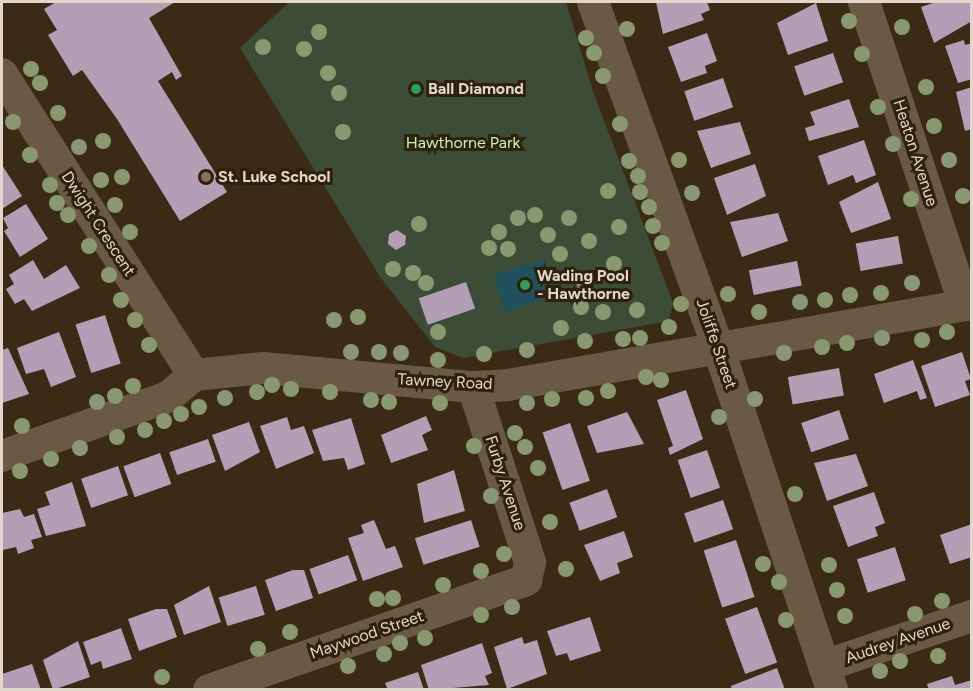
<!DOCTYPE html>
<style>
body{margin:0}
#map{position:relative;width:973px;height:691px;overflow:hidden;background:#3a2a16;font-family:Figtree,sans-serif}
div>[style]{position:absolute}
.green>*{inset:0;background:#3c4c36}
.water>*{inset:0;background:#20505b;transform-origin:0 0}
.building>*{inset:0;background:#b39fb5;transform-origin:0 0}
.minor>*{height:32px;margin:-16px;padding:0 16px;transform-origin:16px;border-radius:16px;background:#6a5944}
.trees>*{width:16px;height:16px;margin:-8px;border-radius:50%;background:#899871}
.dots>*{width:16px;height:16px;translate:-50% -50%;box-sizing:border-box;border:3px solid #2f200c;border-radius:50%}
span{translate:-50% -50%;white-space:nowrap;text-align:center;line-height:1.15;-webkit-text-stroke:6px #2f200c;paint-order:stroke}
.poi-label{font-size:16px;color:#e1d7cb;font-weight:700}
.left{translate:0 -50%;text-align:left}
.park-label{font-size:16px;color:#c9f2bb}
.street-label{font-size:16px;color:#e1d7cb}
.frame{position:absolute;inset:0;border:3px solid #e1d7cb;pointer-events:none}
</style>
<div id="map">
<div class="green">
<div style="clip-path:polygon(289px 2px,566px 2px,593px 91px,673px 303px,669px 321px,463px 358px,435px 347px,380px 277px,240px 48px)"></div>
</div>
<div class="water">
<div style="left:544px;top:259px;width:38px;height:53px;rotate:72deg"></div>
</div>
<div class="building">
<div style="clip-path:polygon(56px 2px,175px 2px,149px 18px,182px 76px,176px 80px,172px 72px,158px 81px,227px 192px,180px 221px,117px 119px,82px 70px,73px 76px,48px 35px,57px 30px,44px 9px)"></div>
<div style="clip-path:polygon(656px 2px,707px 2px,710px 10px,701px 14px,704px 20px,663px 34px)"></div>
<div style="clip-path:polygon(936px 2px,971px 2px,972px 21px,934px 43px,921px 7px)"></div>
<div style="clip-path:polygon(816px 3px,828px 41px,788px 55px,777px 23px)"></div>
<div style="clip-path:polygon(707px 33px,717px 61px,705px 66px,707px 73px,681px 82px,668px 47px)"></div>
<div style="clip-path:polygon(964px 40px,965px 45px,972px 43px,972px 79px,958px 83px,945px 46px)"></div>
<div style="left:833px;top:53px;width:31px;height:41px;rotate:71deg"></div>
<div style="left:723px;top:78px;width:31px;height:41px;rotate:71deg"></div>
<div style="clip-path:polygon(972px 87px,972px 129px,965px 131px,956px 92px)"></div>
<div style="clip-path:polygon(849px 99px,859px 127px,809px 141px,805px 128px,815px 125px,810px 112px)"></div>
<div style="clip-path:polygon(740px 122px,751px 154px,711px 168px,697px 131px)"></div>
<div style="clip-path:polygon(864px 140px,876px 175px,856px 183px,853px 175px,828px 185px,818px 156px)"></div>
<div style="clip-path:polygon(755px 164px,766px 196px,727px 215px,714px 178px)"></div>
<div style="clip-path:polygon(2px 165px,22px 196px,2px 209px)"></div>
<div style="clip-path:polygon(878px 182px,891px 219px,851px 233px,839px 202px)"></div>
<div style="clip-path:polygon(26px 204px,48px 239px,20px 257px,4px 231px,8px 228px,3px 218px)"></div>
<div style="clip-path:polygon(778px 213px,788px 241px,742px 257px,730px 222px)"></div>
<div style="clip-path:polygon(397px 230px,406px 236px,405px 245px,396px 250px,388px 244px,389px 234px)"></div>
<div style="left:898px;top:236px;width:28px;height:43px;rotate:80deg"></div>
<div style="clip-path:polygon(33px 260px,44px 279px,66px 265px,80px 288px,32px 311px,24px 299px,15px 304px,6px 289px,14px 284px,9px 275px)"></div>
<div style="left:797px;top:261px;width:25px;height:49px;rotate:79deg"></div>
<div style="left:466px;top:282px;width:28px;height:50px;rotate:71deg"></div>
<div style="left:105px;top:315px;width:51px;height:31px;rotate:72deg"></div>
<div style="clip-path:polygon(59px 332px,76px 377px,51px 387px,44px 369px,26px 374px,17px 348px)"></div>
<div style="clip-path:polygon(8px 348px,29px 394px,2px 403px,2px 350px)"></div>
<div style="clip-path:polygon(962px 352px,971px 379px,965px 381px,970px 395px,935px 407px,921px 366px)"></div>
<div style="clip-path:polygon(913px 360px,927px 398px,920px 400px,917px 391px,884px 403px,874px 374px)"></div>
<div style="left:839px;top:368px;width:28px;height:52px;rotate:80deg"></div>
<div style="clip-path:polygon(686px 390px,703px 439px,670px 455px,668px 448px,673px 446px,657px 400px)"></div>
<div style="left:839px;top:410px;width:31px;height:40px;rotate:71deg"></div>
<div style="clip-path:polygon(627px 412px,644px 444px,597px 453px,587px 426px)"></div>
<div style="clip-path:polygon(426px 416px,432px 430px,422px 435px,428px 450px,391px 463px,381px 435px)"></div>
<div style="clip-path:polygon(287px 417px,291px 430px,304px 426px,314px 453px,276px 469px,260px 426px)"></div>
<div style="clip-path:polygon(351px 418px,365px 464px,348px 470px,344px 458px,323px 461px,312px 430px)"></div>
<div style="clip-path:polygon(249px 422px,260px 452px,225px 471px,212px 435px)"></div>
<div style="left:570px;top:423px;width:61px;height:29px;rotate:71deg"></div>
<div style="left:208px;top:439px;width:24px;height:41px;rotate:71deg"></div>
<div style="left:707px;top:450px;width:40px;height:31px;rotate:71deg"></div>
<div style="left:160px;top:453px;width:33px;height:39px;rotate:70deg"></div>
<div style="clip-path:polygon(856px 454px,868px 486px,827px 501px,814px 463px)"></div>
<div style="left:118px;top:466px;width:31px;height:39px;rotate:71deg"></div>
<div style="clip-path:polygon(454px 470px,465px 511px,424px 523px,417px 484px)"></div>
<div style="clip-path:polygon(72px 482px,86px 526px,46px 536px,37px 509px,50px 505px,45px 492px)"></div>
<div style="left:607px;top:489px;width:30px;height:40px;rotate:70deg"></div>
<div style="clip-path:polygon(874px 492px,885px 523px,875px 527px,878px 536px,848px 547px,833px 506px)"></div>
<div style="left:723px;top:500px;width:31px;height:41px;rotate:71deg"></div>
<div style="clip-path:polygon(20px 509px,24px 517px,34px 514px,42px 537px,31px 540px,34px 548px,18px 554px,16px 547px,3px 550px,2px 513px)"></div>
<div style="clip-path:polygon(374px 520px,386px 549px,395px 546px,403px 567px,363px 581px,348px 538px,364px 533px,361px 525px)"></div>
<div style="left:471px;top:520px;width:28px;height:59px;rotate:72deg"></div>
<div style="clip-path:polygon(972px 524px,972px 557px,950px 564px,940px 535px)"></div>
<div style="clip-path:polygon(624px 531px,633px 557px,617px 563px,620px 573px,600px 581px,584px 545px)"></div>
<div style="left:736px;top:540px;width:60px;height:34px;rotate:72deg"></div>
<div style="left:895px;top:547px;width:35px;height:40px;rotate:72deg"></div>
<div style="left:348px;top:555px;width:27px;height:41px;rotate:70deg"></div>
<div style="clip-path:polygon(293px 570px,304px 570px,313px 598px,276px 611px,265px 580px)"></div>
<div style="clip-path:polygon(209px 586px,221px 622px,184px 635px,174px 605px)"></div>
<div style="left:256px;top:586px;width:30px;height:39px;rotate:73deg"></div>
<div style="left:757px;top:607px;width:59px;height:34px;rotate:70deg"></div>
<div style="clip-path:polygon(156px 609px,167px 609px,177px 637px,139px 651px,128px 619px)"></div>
<div style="clip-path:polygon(590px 617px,601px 651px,570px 661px,567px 653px,556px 656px,547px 631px)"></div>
<div style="clip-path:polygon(121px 628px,132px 659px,103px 669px,101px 661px,91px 665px,83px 642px)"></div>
<div style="clip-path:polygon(522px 637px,524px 644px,537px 640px,547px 674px,507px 689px,494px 647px)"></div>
<div style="clip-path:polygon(78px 641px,90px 677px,53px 690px,43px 660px)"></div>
<div style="clip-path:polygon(482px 643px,492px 673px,485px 676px,489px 685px,429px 690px,421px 665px)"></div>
<div style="clip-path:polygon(32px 664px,41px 690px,2px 690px,2px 674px)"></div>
<div style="clip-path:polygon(777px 668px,785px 690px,732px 690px,731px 686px)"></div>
<div style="clip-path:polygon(418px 672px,424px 690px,388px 690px,385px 683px)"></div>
<div style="clip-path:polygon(952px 676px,955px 685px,972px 680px,972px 690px,929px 690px,927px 684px)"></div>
</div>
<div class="minor">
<div style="left:593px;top:2px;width:364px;rotate:70.1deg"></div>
<div style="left:717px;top:344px;width:365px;rotate:71.6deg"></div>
<div style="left:864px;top:2px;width:319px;rotate:71.6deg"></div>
<div style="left:2px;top:74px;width:357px;rotate:57.5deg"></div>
<div style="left:2px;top:456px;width:176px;rotate:-19.6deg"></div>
<div style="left:168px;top:397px;width:34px;rotate:-40deg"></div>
<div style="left:194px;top:375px;width:69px;rotate:-5.8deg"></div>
<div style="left:263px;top:368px;width:211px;rotate:5.2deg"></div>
<div style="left:473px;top:387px;width:35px;rotate:-3deg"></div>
<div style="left:508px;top:385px;width:471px;rotate:-9.9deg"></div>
<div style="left:824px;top:666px;width:156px;rotate:-18.7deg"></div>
<div style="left:209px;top:690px;width:336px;rotate:-19.1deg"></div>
<div style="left:526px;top:580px;width:18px;rotate:-77deg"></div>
<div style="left:530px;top:562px;width:184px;rotate:-108deg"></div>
</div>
<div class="trees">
<div style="left:849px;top:21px"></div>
<div style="left:902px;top:27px"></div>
<div style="left:627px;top:29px"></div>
<div style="left:319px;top:32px"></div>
<div style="left:586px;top:38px"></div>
<div style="left:263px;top:47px"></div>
<div style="left:304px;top:49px"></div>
<div style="left:594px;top:53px"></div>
<div style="left:862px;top:54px"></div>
<div style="left:31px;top:69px"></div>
<div style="left:328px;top:73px"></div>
<div style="left:603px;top:76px"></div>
<div style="left:40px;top:83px"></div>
<div style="left:926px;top:87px"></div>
<div style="left:339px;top:93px"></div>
<div style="left:878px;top:107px"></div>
<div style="left:58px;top:113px"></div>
<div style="left:13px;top:122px"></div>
<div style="left:620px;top:124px"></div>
<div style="left:934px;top:126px"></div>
<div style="left:343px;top:132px"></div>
<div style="left:103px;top:141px"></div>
<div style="left:893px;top:144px"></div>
<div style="left:79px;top:147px"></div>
<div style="left:30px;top:155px"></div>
<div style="left:679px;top:160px"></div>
<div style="left:949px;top:160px"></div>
<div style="left:629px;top:161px"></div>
<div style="left:638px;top:176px"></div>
<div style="left:122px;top:177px"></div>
<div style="left:101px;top:180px"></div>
<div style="left:50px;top:185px"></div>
<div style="left:608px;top:191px"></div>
<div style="left:640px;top:192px"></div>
<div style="left:692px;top:193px"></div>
<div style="left:963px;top:196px"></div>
<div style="left:911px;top:199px"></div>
<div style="left:57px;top:203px"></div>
<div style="left:115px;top:205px"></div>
<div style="left:649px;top:207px"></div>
<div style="left:68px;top:215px"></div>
<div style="left:535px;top:215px"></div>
<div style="left:518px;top:218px"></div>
<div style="left:569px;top:218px"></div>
<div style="left:419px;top:224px"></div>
<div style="left:653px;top:226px"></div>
<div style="left:619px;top:227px"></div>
<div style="left:130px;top:232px"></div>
<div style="left:499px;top:232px"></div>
<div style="left:548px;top:235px"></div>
<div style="left:589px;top:241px"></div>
<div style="left:662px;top:243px"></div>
<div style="left:89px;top:246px"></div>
<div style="left:489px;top:248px"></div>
<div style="left:508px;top:249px"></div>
<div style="left:560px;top:254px"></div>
<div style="left:614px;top:264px"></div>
<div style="left:393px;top:269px"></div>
<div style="left:413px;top:273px"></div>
<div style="left:109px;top:275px"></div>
<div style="left:584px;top:282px"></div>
<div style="left:426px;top:283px"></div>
<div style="left:912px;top:283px"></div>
<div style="left:881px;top:293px"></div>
<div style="left:728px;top:294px"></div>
<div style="left:850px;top:295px"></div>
<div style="left:121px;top:300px"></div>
<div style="left:825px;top:300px"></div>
<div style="left:800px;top:302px"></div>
<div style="left:681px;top:304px"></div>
<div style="left:581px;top:307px"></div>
<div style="left:637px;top:310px"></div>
<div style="left:603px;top:312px"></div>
<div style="left:759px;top:312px"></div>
<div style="left:358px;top:317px"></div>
<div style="left:135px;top:320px"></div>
<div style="left:334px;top:320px"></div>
<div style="left:669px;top:327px"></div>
<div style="left:561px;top:328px"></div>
<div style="left:438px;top:332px"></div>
<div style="left:947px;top:332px"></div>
<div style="left:640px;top:338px"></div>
<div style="left:882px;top:338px"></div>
<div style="left:623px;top:339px"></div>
<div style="left:922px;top:340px"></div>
<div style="left:585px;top:341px"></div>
<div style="left:847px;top:343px"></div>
<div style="left:149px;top:345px"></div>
<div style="left:822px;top:347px"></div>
<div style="left:527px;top:350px"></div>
<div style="left:351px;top:352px"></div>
<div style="left:379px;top:352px"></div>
<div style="left:401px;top:353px"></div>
<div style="left:784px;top:353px"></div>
<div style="left:484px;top:354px"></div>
<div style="left:438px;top:360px"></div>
<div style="left:646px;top:377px"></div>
<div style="left:661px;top:380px"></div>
<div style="left:272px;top:385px"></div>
<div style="left:133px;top:386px"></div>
<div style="left:291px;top:389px"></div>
<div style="left:608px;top:391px"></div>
<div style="left:257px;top:392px"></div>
<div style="left:330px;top:392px"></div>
<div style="left:115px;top:396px"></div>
<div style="left:225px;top:398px"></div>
<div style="left:586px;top:398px"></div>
<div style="left:552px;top:399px"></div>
<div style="left:755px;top:399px"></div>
<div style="left:371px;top:400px"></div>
<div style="left:97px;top:402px"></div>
<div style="left:389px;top:402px"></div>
<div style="left:440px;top:403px"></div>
<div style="left:527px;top:403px"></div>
<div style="left:199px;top:407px"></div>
<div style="left:181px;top:414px"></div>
<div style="left:719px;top:417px"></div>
<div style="left:164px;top:421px"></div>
<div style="left:22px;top:426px"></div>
<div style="left:145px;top:430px"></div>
<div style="left:515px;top:433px"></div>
<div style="left:117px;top:437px"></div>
<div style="left:474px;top:446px"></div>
<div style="left:525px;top:447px"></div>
<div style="left:80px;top:448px"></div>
<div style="left:51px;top:459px"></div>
<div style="left:538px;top:468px"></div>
<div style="left:20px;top:471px"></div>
<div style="left:795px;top:494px"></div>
<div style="left:491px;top:496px"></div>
<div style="left:550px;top:522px"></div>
<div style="left:504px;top:554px"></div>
<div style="left:763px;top:564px"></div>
<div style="left:829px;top:565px"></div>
<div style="left:566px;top:569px"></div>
<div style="left:481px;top:571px"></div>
<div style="left:779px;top:582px"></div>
<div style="left:443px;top:585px"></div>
<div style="left:837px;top:590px"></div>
<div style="left:393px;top:598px"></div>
<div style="left:377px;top:599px"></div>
<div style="left:942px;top:601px"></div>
<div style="left:512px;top:607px"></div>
<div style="left:915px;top:614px"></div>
<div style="left:481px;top:615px"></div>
<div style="left:845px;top:616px"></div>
<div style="left:786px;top:620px"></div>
<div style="left:290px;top:632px"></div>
<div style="left:425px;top:638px"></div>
<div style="left:400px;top:643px"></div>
<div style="left:258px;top:649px"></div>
<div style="left:384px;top:654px"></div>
<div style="left:938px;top:656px"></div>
<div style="left:900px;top:661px"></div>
<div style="left:348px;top:666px"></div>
<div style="left:880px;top:671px"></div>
<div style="left:162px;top:677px"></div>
</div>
<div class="dots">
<div style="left:416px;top:89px;background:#2e9e5b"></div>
<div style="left:206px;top:177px;background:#8d6e63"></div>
<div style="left:525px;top:285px;background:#2e9e5b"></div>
</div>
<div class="poi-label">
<span class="left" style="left:428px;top:89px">Ball Diamond</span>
<span class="left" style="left:218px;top:177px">St. Luke School</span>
<span class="left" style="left:537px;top:285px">Wading Pool<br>- Hawthorne</span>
</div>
<div class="park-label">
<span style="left:463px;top:143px">Hawthorne Park</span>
</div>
<div class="street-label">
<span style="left:915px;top:153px;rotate:72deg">Heaton Avenue</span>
<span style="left:98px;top:224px;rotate:57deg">Dwight Crescent</span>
<span style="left:716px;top:344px;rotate:71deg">Joliffe Street</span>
<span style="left:445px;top:382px;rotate:3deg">Tawney Road</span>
<span style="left:505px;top:483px;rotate:72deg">Furby Avenue</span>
<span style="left:367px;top:635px;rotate:-19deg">Maywood Street</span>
<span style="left:898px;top:641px;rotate:-19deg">Audrey Avenue</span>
</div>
<div class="frame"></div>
</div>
